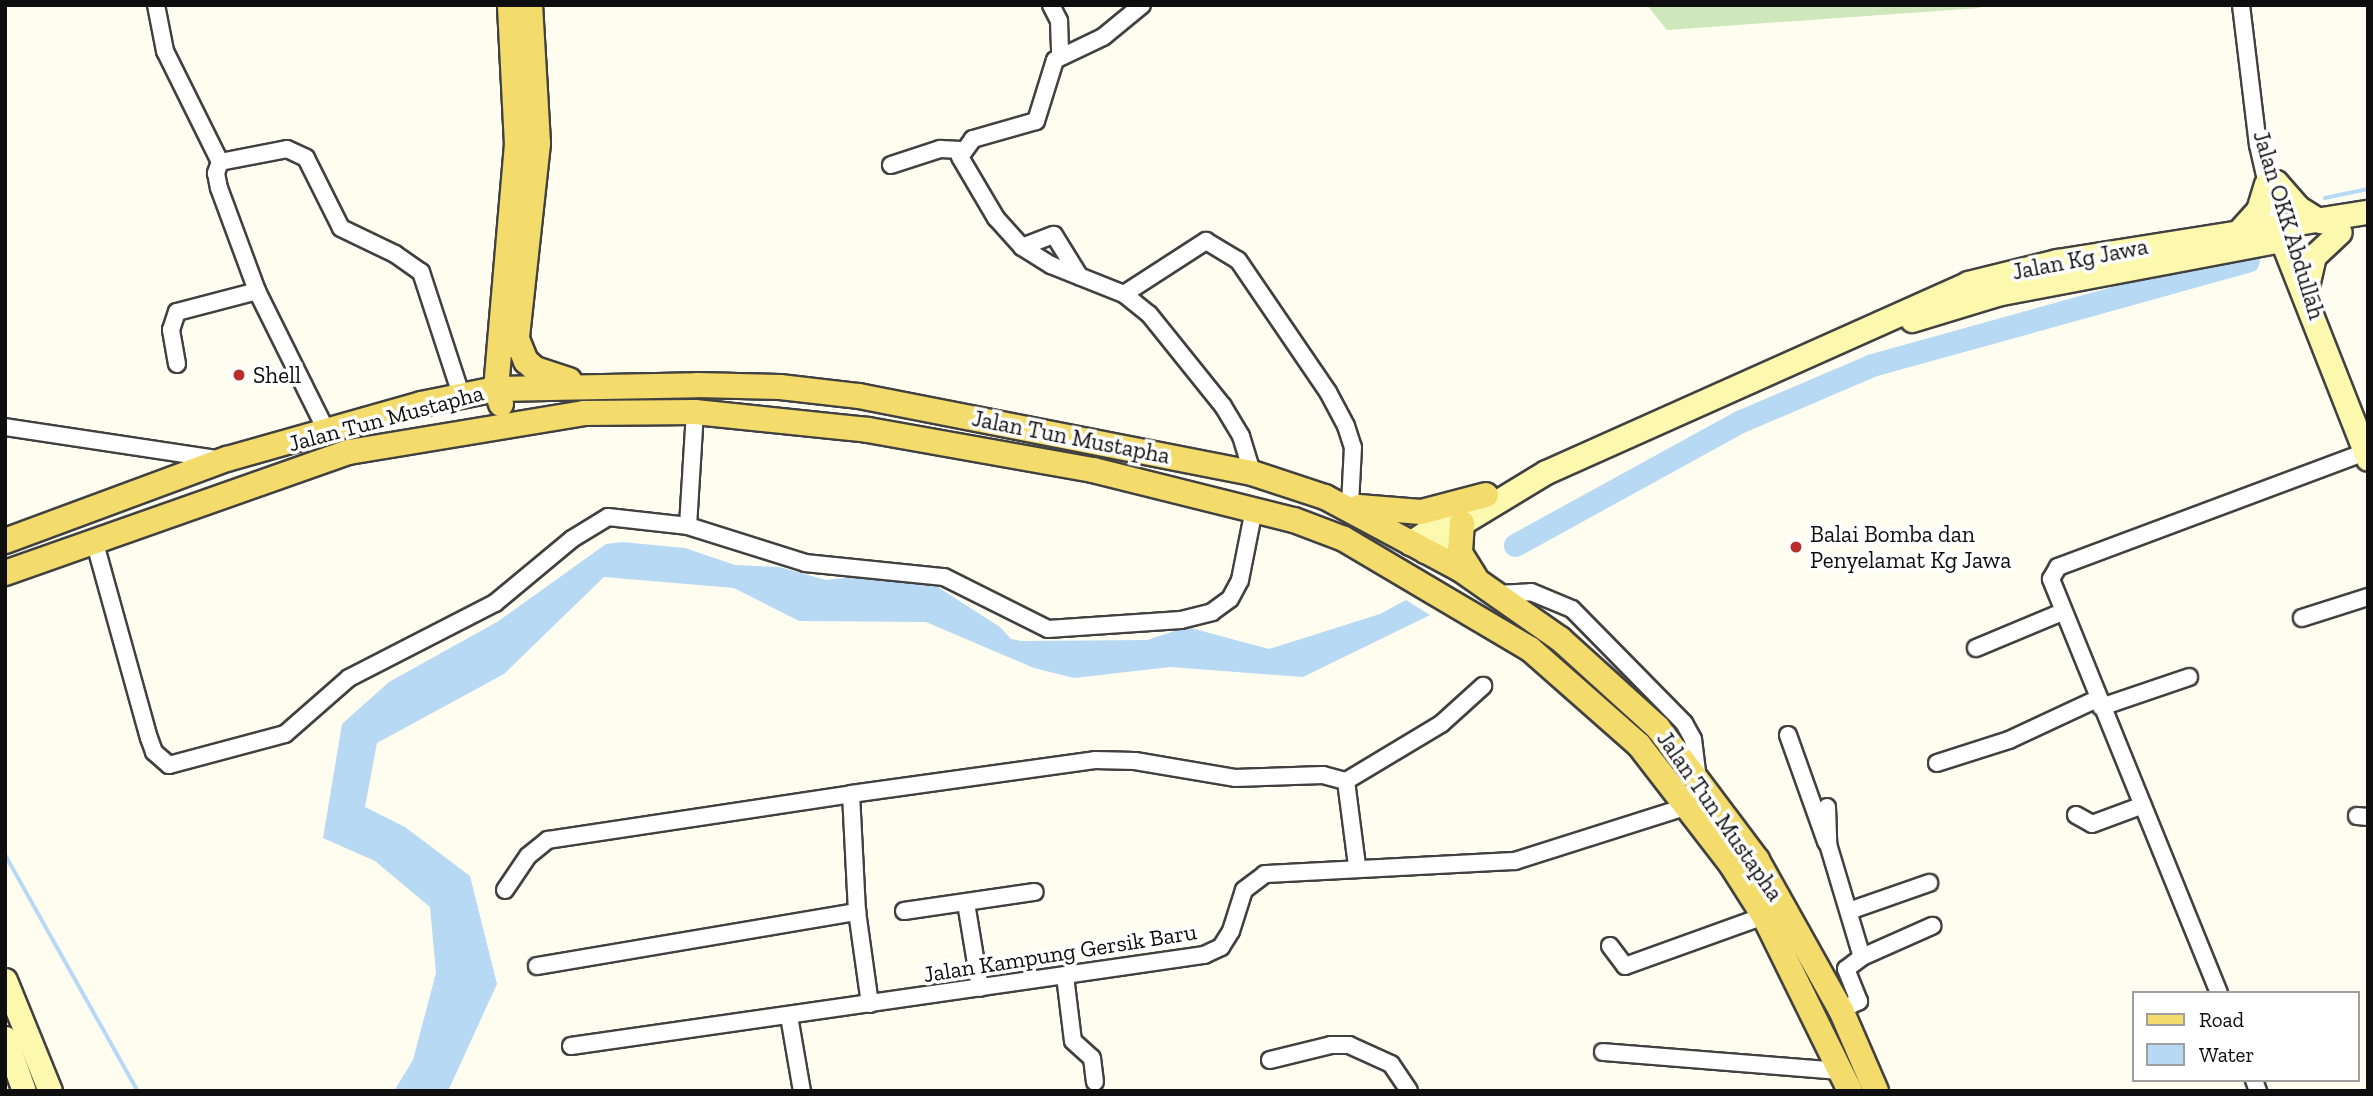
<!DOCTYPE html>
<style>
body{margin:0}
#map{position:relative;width:2373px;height:1096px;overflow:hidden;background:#fefdf0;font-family:"Zilla Slab",serif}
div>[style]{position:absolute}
.green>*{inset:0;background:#cfe8bb}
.water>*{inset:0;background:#b7d9f4}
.stream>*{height:3.5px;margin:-1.75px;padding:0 1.75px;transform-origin:1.75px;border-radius:1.75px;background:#b7d9f4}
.river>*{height:23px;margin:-11.5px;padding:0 11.5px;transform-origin:11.5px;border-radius:11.5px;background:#b7d9f4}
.roads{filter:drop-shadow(2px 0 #414141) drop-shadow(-2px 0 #414141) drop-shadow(0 2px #414141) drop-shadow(0 -2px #414141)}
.street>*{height:16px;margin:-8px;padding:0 8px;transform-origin:8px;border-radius:8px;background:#fff}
.secondary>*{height:23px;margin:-11.5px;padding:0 11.5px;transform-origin:11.5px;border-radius:11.5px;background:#fcf8ae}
.primary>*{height:24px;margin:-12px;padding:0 12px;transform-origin:12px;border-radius:12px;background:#f3db6c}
.dots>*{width:19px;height:19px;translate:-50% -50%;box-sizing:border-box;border:4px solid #fff;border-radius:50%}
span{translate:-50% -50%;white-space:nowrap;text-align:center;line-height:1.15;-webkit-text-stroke:7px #fff;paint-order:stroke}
.street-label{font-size:23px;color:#0e0e0e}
.poi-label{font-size:23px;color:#0e0e0e}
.left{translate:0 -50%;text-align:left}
.frame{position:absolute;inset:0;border:7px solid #0e0e0e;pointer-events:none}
.legend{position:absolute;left:2132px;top:991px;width:228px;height:91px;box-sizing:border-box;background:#fff;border:2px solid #9f9f9f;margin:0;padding:9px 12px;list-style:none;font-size:21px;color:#0e0e0e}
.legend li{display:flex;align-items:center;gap:14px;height:35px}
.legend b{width:35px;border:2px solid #9f9f9f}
</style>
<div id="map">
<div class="green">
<div style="clip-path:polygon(1647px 5px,1980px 5px,1980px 8px,1667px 30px)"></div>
</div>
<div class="water">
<div style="clip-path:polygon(622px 542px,685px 548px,735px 565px,779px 567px,826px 580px,889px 573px,930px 582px,1000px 627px,1011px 639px,1022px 641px,1147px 640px,1187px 627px,1269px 649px,1380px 614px,1406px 600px,1430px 615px,1303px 677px,1170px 667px,1074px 678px,1034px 668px,926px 622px,799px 621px,734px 588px,604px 577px,504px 674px,377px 743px,365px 807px,405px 827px,470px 876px,497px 984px,448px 1091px,394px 1091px,413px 1060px,436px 973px,430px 907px,375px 861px,323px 838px,342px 724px,389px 682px,497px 622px,606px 544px)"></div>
</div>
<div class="stream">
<div style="left:2325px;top:198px;width:44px;rotate:-11.8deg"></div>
<div style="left:5px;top:854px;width:272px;rotate:60.7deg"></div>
</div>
<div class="river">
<div style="left:1515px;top:545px;width:258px;rotate:-28.8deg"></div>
<div style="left:1741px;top:421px;width:142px;rotate:-23.1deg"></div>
<div style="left:1872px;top:365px;width:390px;rotate:-15.5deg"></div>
</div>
<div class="roads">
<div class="street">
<div style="left:156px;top:5px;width:47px;rotate:78.9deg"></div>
<div style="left:165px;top:51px;width:124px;rotate:63.6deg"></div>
<div style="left:220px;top:162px;width:12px;rotate:110deg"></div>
<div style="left:216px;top:173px;width:15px;rotate:79deg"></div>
<div style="left:219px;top:188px;width:110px;rotate:69.7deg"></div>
<div style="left:257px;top:291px;width:157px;rotate:63.6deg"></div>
<div style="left:1051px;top:5px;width:18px;rotate:63deg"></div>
<div style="left:1059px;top:21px;width:35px;rotate:88deg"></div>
<div style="left:1142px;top:5px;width:50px;rotate:140.6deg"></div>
<div style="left:1103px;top:37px;width:53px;rotate:154.4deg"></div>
<div style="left:1055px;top:60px;width:64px;rotate:107.3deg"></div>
<div style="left:1036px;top:121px;width:66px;rotate:164.1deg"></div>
<div style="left:973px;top:139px;width:22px;rotate:126deg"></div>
<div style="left:960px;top:157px;width:71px;rotate:59.5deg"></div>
<div style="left:996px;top:218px;width:39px;rotate:48deg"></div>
<div style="left:1022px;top:247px;width:34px;rotate:32deg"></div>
<div style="left:1051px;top:265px;width:79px;rotate:21.7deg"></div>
<div style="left:1124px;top:294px;width:32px;rotate:39deg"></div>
<div style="left:1149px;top:314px;width:118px;rotate:51.2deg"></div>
<div style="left:1223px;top:406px;width:35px;rotate:59deg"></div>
<div style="left:1241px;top:436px;width:39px;rotate:73deg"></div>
<div style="left:2241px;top:5px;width:141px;rotate:83.1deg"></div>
<div style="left:2258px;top:145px;width:85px;rotate:77.1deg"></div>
<div style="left:220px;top:162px;width:68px;rotate:-11deg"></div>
<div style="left:287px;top:149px;width:21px;rotate:25deg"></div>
<div style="left:306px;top:158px;width:78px;rotate:63.4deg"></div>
<div style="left:341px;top:228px;width:60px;rotate:25.7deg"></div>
<div style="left:395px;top:254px;width:32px;rotate:35deg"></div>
<div style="left:421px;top:272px;width:122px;rotate:71.9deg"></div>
<div style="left:891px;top:165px;width:52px;rotate:-18.1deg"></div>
<div style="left:940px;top:149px;width:21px;rotate:3deg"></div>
<div style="left:1022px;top:247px;width:34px;rotate:-21deg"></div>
<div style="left:1054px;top:235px;width:49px;rotate:58.2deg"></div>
<div style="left:1124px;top:294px;width:98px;rotate:-32.9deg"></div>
<div style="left:1206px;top:241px;width:37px;rotate:31deg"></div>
<div style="left:1238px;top:260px;width:160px;rotate:55.7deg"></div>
<div style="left:1328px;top:392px;width:38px;rotate:62deg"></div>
<div style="left:1346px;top:426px;width:22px;rotate:72deg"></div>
<div style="left:1353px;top:447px;width:58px;rotate:93deg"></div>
<div style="left:177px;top:364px;width:35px;rotate:-100deg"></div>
<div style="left:171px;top:330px;width:19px;rotate:-72deg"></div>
<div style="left:177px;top:312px;width:83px;rotate:-14.7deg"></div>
<div style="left:5px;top:427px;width:214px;rotate:8.6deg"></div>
<div style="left:688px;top:526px;width:114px;rotate:-86.5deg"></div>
<div style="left:94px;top:540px;width:205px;rotate:74.5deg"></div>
<div style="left:149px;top:738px;width:15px;rotate:70deg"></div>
<div style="left:154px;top:752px;width:20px;rotate:41deg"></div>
<div style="left:169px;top:765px;width:120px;rotate:-15deg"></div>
<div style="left:285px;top:734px;width:85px;rotate:-41.2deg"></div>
<div style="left:349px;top:678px;width:164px;rotate:-27.2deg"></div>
<div style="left:495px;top:603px;width:100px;rotate:-39.7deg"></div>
<div style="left:572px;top:539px;width:42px;rotate:-31.4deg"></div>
<div style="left:608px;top:517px;width:81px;rotate:6.4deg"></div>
<div style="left:688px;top:526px;width:123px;rotate:17.5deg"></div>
<div style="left:805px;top:563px;width:140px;rotate:5.8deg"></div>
<div style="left:944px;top:577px;width:116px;rotate:26.6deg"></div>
<div style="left:1048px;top:629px;width:133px;rotate:-3.9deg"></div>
<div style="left:1181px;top:620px;width:32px;rotate:-14deg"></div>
<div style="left:1212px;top:612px;width:22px;rotate:-36deg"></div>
<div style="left:1230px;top:599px;width:21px;rotate:-62deg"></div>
<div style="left:1240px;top:580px;width:72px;rotate:-78.8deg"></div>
<div style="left:1497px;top:594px;width:34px;rotate:-3deg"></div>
<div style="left:1531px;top:592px;width:44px;rotate:22.5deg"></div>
<div style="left:1572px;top:609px;width:160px;rotate:45.5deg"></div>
<div style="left:1684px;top:723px;width:18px;rotate:61deg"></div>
<div style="left:1693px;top:739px;width:39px;rotate:83deg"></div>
<div style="left:2302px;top:618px;width:69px;rotate:-17.7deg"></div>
<div style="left:1976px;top:648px;width:93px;rotate:-22.7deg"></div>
<div style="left:2101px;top:707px;width:93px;rotate:-18.8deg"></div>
<div style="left:1788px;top:735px;width:114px;rotate:70.4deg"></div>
<div style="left:1937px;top:763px;width:76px;rotate:-17.7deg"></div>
<div style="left:2009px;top:740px;width:97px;rotate:-25deg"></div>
<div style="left:1346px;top:781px;width:111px;rotate:-31deg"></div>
<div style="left:1441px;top:724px;width:57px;rotate:-42.1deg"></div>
<div style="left:1827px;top:807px;width:37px;rotate:88deg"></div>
<div style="left:1828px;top:844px;width:118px;rotate:73.3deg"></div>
<div style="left:1862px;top:957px;width:20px;rotate:143deg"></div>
<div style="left:1846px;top:969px;width:35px;rotate:68deg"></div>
<div style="left:1859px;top:1001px;width:20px;rotate:153deg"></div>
<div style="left:2076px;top:815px;width:18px;rotate:29deg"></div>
<div style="left:2092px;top:824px;width:54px;rotate:-20.4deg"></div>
<div style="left:2357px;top:816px;width:11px;rotate:5deg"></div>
<div style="left:505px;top:890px;width:41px;rotate:-55.9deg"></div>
<div style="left:528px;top:856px;width:26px;rotate:-39deg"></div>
<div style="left:548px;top:840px;width:306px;rotate:-8.6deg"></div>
<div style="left:966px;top:903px;width:86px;rotate:80.6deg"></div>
<div style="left:904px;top:911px;width:132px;rotate:-8.3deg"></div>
<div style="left:1849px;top:911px;width:85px;rotate:-19.3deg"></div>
<div style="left:1610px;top:946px;width:25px;rotate:53deg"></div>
<div style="left:1625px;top:966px;width:148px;rotate:-19.8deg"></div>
<div style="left:1862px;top:957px;width:77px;rotate:-23.9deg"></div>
<div style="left:537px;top:966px;width:325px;rotate:-9.6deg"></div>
<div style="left:1065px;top:976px;width:65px;rotate:83deg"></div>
<div style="left:1073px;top:1041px;width:25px;rotate:42deg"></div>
<div style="left:1092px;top:1058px;width:24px;rotate:83deg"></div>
<div style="left:2219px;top:993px;width:447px;rotate:-112.1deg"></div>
<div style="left:2051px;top:579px;width:14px;rotate:-60deg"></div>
<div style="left:2058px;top:567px;width:328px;rotate:-20.5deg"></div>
<div style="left:870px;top:1004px;width:93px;rotate:-98deg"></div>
<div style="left:857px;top:912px;width:118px;rotate:-92.9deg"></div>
<div style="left:851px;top:794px;width:246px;rotate:-7.9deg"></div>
<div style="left:1095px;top:760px;width:40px;rotate:1.4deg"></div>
<div style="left:1135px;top:761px;width:101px;rotate:9.6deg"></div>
<div style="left:1235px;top:778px;width:88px;rotate:-2deg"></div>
<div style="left:1323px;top:775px;width:24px;rotate:15deg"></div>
<div style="left:1346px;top:781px;width:86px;rotate:82.6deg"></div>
<div style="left:789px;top:1016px;width:76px;rotate:80.2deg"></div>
<div style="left:571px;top:1046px;width:640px;rotate:-8.18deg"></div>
<div style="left:1204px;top:955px;width:19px;rotate:-25deg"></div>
<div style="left:1221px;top:947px;width:19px;rotate:-58deg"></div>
<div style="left:1231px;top:931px;width:43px;rotate:-72.4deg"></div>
<div style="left:1244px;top:890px;width:26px;rotate:-37deg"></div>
<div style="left:1265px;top:874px;width:250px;rotate:-3deg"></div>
<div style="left:1515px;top:861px;width:189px;rotate:-17.6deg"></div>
<div style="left:1603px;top:1052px;width:239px;rotate:4.6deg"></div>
<div style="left:1270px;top:1060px;width:63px;rotate:-13.8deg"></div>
<div style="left:1331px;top:1045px;width:18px"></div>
<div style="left:1349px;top:1045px;width:46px;rotate:24.3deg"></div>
<div style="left:1391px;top:1064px;width:32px;rotate:56deg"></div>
<div style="left:2254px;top:1080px;width:12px;rotate:70deg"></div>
</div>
<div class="secondary">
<div style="left:2276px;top:182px;width:35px;rotate:49deg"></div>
<div style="left:2299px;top:208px;width:25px;rotate:32deg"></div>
<div style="left:2277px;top:228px;width:248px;rotate:68.5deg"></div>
<div style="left:2239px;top:231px;width:28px;rotate:-48deg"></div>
<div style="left:2258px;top:210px;width:27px;rotate:-73deg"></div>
<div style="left:2308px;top:282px;width:27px;rotate:-77deg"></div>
<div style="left:2314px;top:256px;width:35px;rotate:-43deg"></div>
<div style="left:1912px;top:320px;width:93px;rotate:-16.9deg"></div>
<div style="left:2001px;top:293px;width:286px;rotate:-10.7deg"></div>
<div style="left:1410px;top:543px;width:68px;rotate:-34.2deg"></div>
<div style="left:1425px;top:551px;width:46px;rotate:-37.1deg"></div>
<div style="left:1462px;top:523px;width:98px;rotate:-31.3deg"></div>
<div style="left:1546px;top:472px;width:462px;rotate:-24.1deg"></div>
<div style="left:1968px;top:283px;width:92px;rotate:-13.9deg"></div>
<div style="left:2057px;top:261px;width:315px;rotate:-9deg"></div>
<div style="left:5px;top:980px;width:120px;rotate:67.9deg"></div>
<div style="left:5px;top:1038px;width:56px;rotate:70.3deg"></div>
</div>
<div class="primary">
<div style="left:517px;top:339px;width:24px;rotate:68deg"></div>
<div style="left:526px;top:361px;width:12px;rotate:42deg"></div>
<div style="left:535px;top:369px;width:36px;rotate:18deg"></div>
<div style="left:516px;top:346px;width:204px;rotate:-83.8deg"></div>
<div style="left:538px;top:143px;width:138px;rotate:-93.3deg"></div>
<div style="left:501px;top:404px;width:16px;rotate:-108deg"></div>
<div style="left:496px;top:389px;width:245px;rotate:-85.1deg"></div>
<div style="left:517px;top:145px;width:140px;rotate:-92.9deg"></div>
<div style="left:1359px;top:507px;width:62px;rotate:4.6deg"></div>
<div style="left:1421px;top:512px;width:67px;rotate:-14.7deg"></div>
<div style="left:1462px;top:523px;width:30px;rotate:94deg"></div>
<div style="left:1460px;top:553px;width:28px;rotate:58deg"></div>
<div style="left:5px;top:541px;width:237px;rotate:-20.3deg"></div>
<div style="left:227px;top:459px;width:202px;rotate:-15.8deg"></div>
<div style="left:421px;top:404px;width:76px;rotate:-11.3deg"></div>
<div style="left:496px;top:389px;width:201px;rotate:-1.1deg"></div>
<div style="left:697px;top:385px;width:83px;rotate:1.4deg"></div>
<div style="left:780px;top:387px;width:80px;rotate:6.5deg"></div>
<div style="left:859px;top:396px;width:400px;rotate:11.1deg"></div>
<div style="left:1252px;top:473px;width:77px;rotate:18.2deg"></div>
<div style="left:1325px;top:497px;width:153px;rotate:28.1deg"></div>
<div style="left:1460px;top:569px;width:122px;rotate:35deg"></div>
<div style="left:1560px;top:639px;width:132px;rotate:42.2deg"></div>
<div style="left:1658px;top:728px;width:165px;rotate:53.1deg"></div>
<div style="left:1757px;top:860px;width:172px;rotate:60.8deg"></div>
<div style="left:1841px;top:1010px;width:88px;rotate:66.6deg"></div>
<div style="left:5px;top:573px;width:365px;rotate:-19.4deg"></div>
<div style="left:349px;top:452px;width:238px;rotate:-9.4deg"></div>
<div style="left:584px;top:413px;width:111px;rotate:-0.5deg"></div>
<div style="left:695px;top:412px;width:174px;rotate:5.9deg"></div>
<div style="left:868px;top:430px;width:229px;rotate:10.1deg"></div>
<div style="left:1093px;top:470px;width:207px;rotate:14deg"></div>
<div style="left:1294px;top:520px;width:53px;rotate:20.8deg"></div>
<div style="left:1344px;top:539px;width:216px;rotate:30.6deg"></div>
<div style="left:1530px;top:649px;width:145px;rotate:41.4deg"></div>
<div style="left:1639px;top:745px;width:150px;rotate:52.3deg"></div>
<div style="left:1731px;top:864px;width:62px;rotate:57.6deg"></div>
<div style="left:1764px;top:916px;width:195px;rotate:63.8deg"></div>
</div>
</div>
<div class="dots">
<div style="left:239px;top:375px;background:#ba2d2b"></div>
<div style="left:1796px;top:547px;background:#ba2d2b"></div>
</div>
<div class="street-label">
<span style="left:2289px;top:225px;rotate:73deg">Jalan OKK Abdullah</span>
<span style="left:2080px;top:259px;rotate:-11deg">Jalan Kg Jawa</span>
<span style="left:386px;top:418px;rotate:-15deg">Jalan Tun Mustapha</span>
<span style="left:1071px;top:437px;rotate:11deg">Jalan Tun Mustapha</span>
<span style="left:1720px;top:816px;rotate:55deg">Jalan Tun Mustapha</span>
<span style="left:1060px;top:953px;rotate:-9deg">Jalan Kampung Gersik Baru</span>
</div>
<div class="poi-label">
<span class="left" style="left:253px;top:375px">Shell</span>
<span class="left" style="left:1810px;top:547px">Balai Bomba dan<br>Penyelamat Kg Jawa</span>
</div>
<div class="frame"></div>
<ul class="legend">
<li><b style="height:9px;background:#f3db6c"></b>Road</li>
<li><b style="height:19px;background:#b7d9f4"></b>Water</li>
</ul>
</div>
